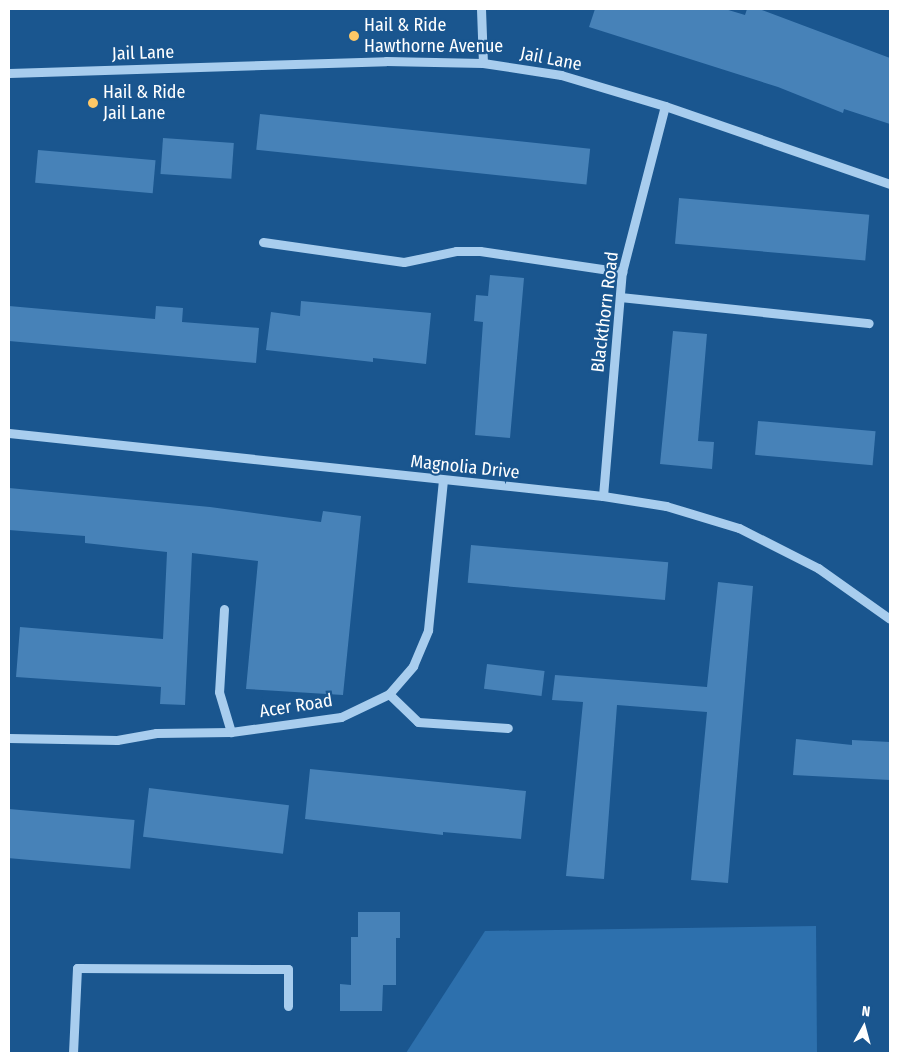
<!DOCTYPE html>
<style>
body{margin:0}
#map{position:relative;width:899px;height:1062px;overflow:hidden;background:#1a568f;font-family:"Fira Sans Condensed",sans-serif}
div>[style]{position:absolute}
.green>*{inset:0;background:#2d70ad}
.building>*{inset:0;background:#4782b8;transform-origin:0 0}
.minor>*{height:9px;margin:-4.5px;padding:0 4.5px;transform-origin:4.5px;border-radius:4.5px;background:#a8cdee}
.dots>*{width:14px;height:14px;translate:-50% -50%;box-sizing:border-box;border:2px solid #1a568f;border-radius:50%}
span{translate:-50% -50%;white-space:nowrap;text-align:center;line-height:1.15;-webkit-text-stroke:4.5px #1a568f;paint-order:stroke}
.poi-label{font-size:18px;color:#fff}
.left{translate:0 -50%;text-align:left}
.street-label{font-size:18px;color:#fff}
.frame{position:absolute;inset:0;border:10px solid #fff;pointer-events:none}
.north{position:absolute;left:839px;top:1002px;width:50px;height:50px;-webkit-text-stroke:4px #1a568f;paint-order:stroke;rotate:7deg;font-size:14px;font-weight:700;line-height:20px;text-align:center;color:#fff}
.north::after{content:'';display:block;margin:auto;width:18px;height:22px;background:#fff;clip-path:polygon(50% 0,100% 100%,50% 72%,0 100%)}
</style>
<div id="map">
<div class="green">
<div style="clip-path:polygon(816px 926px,817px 1053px,406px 1053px,485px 931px)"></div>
</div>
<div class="building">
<div style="clip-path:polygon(595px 9px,725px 9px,745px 15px,747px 9px,759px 9px,890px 58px,890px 124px,844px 109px,843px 113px,778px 87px,589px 27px)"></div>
<div style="left:260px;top:114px;width:332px;height:36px;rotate:6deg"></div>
<div style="left:163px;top:138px;width:71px;height:36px;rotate:4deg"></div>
<div style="left:38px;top:150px;width:118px;height:33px;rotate:5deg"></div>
<div style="left:679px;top:198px;width:191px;height:46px;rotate:5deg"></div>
<div style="clip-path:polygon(490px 275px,524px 278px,510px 438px,475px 435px,483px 322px,474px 321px,476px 295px,488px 296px)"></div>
<div style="clip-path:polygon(301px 301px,431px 313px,426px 364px,373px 358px,373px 362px,266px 350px,271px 312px,300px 316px)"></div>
<div style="clip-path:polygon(9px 306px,155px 319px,156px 306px,183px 308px,182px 322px,259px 328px,256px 363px,9px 341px)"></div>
<div style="clip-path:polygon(673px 331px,707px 334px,698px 441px,714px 442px,712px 469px,660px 464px)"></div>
<div style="left:758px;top:421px;width:118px;height:34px;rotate:5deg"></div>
<div style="clip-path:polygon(9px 488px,210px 507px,321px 522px,323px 511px,361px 516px,343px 695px,246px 689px,258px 561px,192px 553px,185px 705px,160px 704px,161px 687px,16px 677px,20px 627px,163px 639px,167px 552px,85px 543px,85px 536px,9px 530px)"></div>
<div style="left:471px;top:545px;width:198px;height:38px;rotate:5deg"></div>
<div style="clip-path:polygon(718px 582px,753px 586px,728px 883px,691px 880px,707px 712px,617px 705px,604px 879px,566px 876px,583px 702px,552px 700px,555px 675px,707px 687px)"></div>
<div style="left:487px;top:664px;width:58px;height:25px;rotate:7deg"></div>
<div style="clip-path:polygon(796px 739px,852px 745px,852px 740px,890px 742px,890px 780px,793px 775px)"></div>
<div style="clip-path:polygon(310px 769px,526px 791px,521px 839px,443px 832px,443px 835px,305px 819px)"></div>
<div style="left:149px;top:788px;width:141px;height:49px;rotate:7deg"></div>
<div style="left:9px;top:809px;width:126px;height:49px;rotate:5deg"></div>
<div style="clip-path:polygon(358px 912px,400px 912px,400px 938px,396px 938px,396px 985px,383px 985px,382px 1011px,340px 1011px,340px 984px,351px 985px,351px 937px,358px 937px)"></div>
</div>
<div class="minor">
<div style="left:481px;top:9px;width:54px;rotate:87.9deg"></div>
<div style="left:9px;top:73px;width:377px;rotate:-1.8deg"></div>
<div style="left:386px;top:61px;width:97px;rotate:1.2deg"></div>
<div style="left:483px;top:63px;width:79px;rotate:8.7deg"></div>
<div style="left:561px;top:75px;width:109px;rotate:16.6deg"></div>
<div style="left:665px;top:106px;width:238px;rotate:19.1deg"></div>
<div style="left:263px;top:242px;width:142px;rotate:8.1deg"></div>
<div style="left:404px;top:262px;width:53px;rotate:-11.9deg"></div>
<div style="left:456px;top:251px;width:24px"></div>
<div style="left:480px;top:251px;width:144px;rotate:8.4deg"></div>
<div style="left:620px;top:297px;width:250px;rotate:6deg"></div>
<div style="left:9px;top:433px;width:597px;rotate:6.05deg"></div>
<div style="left:603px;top:496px;width:64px;rotate:9deg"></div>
<div style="left:666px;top:506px;width:76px;rotate:16.8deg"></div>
<div style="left:739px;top:528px;width:89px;rotate:26.9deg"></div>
<div style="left:818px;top:568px;width:88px;rotate:35.3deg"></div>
<div style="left:603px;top:496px;width:225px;rotate:-85.2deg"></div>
<div style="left:622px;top:272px;width:171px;rotate:-75.5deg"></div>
<div style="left:224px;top:609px;width:83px;rotate:93.4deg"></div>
<div style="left:219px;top:692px;width:42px;rotate:73.3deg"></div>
<div style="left:389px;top:694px;width:40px;rotate:44deg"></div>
<div style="left:418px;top:722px;width:90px;rotate:3.8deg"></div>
<div style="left:9px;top:738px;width:108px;rotate:1.1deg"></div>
<div style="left:117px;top:740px;width:40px;rotate:-10deg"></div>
<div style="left:156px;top:733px;width:75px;rotate:-0.8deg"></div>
<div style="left:231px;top:732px;width:111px;rotate:-7.8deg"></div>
<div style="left:341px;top:717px;width:53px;rotate:-25.6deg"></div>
<div style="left:389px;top:694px;width:37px;rotate:-49deg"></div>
<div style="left:413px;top:666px;width:39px;rotate:-67deg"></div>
<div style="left:428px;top:630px;width:150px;rotate:-84.3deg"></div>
<div style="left:73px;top:1053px;width:85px;rotate:-87.3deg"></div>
<div style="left:77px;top:968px;width:211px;rotate:0.3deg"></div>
<div style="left:288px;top:969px;width:37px;rotate:90deg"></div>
</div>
<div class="dots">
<div style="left:354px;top:36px;background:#ffc866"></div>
<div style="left:93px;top:103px;background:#ffc866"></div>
</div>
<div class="poi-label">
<span class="left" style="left:364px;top:36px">Hail &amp; Ride<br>Hawthorne Avenue</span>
<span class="left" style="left:103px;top:103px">Hail &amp; Ride<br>Jail Lane</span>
</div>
<div class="street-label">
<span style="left:143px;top:53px;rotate:-2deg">Jail Lane</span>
<span style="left:551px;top:59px;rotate:11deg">Jail Lane</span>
<span style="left:605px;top:312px;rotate:-83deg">Blackthorn Road</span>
<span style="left:465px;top:467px;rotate:6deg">Magnolia Drive</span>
<span style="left:296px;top:706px;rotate:-9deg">Acer Road</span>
</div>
<div class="frame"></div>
<div class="north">N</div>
</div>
